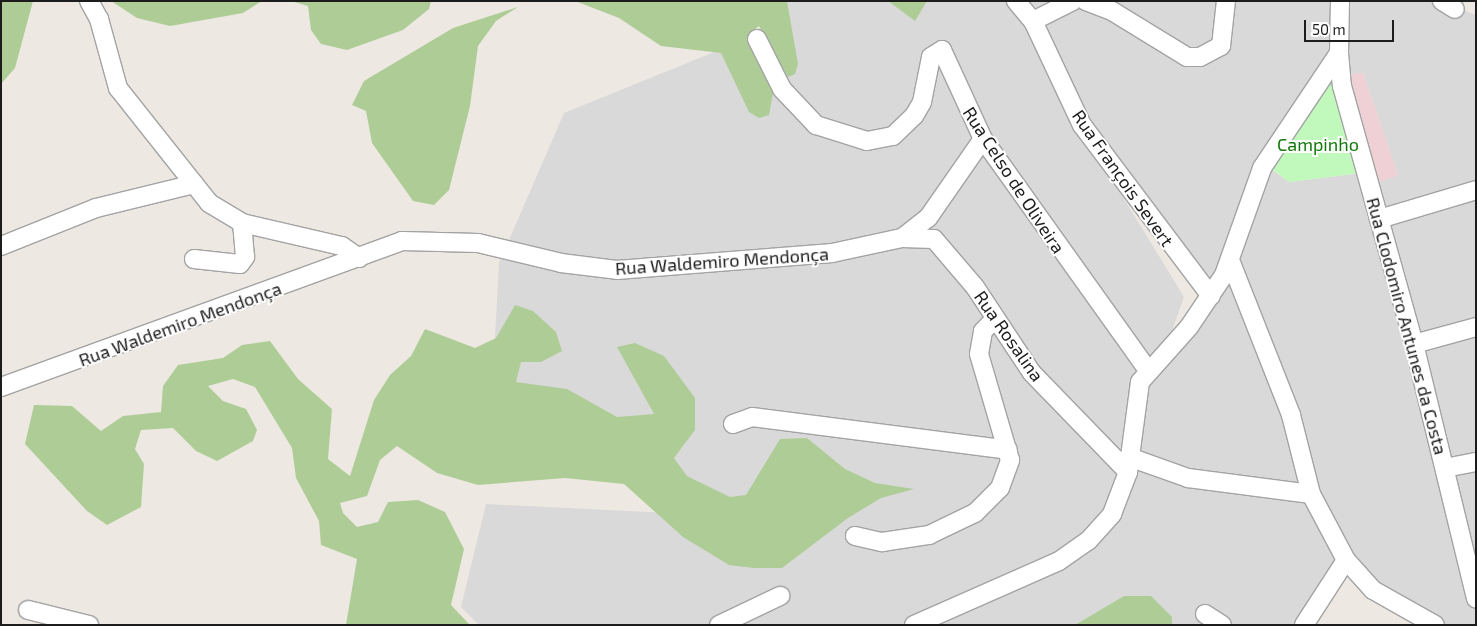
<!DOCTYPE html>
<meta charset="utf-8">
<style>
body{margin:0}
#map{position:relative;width:1477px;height:626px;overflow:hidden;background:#eee8e2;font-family:"Exo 2",sans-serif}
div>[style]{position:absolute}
.residential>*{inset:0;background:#dad9d9}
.commercial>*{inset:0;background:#efd0d4}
.forest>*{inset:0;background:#aecd96}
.park>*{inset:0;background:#c1f9bd}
.roads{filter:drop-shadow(1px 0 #a3a3a3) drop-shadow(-1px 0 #a3a3a3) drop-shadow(0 1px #a3a3a3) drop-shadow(0 -1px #a3a3a3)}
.minor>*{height:18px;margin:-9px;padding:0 9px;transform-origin:9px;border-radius:9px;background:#fff}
span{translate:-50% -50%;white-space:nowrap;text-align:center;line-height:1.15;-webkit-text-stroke:4px #fff;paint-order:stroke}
.park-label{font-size:18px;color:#12790b}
.street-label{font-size:18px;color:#1c1c1c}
.frame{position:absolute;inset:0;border:2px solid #1c1c1c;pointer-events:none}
.scale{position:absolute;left:1304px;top:20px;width:90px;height:22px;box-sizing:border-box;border:2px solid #1c1c1c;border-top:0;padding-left:6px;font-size:15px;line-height:18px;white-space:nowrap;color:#1c1c1c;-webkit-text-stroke:4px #fff;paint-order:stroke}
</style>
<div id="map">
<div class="residential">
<div style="clip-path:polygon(772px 1px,1334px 1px,1334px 59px,1262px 168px,1211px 295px,1098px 145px,1031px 13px,1034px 33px,1079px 125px,1184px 297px,1165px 351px,1148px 367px,1090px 299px,1143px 370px,1133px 394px,1130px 435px,1150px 372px,1193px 327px,1225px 275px,1265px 165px,1289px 182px,1361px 173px,1476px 605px,1476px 625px,1426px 625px,1361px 576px,1313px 494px,1199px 480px,1310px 497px,1343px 561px,1302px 625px,1138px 625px,1121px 607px,1095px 625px,479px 625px,461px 607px,486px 504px,730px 516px,492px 392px,499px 263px,564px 113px,756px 35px)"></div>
<div style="clip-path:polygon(1344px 1px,1439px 1px,1476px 15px,1476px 599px,1376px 183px,1398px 175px,1363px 73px,1347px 75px)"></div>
</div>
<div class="commercial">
<div style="clip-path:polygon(1363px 73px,1398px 175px,1376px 183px,1347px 75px)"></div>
</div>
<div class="forest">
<div style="clip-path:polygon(1px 1px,33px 1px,15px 68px,1px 84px)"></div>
<div style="clip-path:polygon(111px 1px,262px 1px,243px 13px,170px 26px,137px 18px)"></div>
<div style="clip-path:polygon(291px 1px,431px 1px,429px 9px,403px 30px,347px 50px,321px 44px,311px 30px,308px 6px)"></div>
<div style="clip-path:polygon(575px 1px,787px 1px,798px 64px,795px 74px,788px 77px,759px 26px,749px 34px,773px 93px,769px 115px,759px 118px,749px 112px,721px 53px,661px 46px,619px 18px)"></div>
<div style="clip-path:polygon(888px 1px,927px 1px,915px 21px)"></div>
<div style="clip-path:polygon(518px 7px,496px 21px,478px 46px,470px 106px,449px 190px,434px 205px,413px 201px,372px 143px,366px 111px,352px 105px,364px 81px,453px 28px)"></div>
<div style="clip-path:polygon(515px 305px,533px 311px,556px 332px,562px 351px,541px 362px,521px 362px,516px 382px,567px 389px,617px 417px,654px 414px,617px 347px,635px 343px,664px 356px,695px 398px,695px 430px,674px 458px,687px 476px,730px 497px,746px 495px,780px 439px,807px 438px,845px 469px,875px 483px,914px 489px,881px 498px,848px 518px,782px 568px,754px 568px,729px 565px,683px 537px,624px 484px,565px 478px,478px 485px,437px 473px,397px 446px,380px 460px,367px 496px,340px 503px,343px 513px,357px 527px,378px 522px,388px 502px,418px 500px,445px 512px,464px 549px,451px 605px,470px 625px,346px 625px,357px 559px,321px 545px,319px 521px,296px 478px,292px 448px,255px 387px,233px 379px,208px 386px,223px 401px,246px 409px,257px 430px,253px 441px,217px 461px,196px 451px,173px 428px,141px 430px,135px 449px,144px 464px,141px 507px,107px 525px,87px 511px,25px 444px,34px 405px,72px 406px,101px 431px,123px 416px,161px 412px,163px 386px,178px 365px,223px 358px,242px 345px,270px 341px,298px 379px,332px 409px,328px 459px,350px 476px,374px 400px,390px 375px,411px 356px,425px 329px,475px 348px,496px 338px)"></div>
<div style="clip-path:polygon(1124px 596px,1151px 596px,1172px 617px,1172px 625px,1075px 625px)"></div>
</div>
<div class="park">
<div style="clip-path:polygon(1334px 59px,1361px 173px,1289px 182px,1265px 164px)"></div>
</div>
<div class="roads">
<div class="minor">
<div style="left:89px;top:1px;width:21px;rotate:61deg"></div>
<div style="left:99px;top:19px;width:72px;rotate:74.6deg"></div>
<div style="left:118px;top:88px;width:147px;rotate:51.6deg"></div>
<div style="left:209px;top:203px;width:39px;rotate:31deg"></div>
<div style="left:242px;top:223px;width:103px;rotate:13deg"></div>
<div style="left:342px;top:246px;width:21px;rotate:35deg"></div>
<div style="left:1016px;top:1px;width:26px;rotate:50deg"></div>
<div style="left:1033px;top:21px;width:115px;rotate:64.8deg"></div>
<div style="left:1082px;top:125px;width:214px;rotate:53deg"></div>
<div style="left:1086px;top:1px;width:28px;rotate:21deg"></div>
<div style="left:1112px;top:11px;width:88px;rotate:31.5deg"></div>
<div style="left:1187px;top:57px;width:13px"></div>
<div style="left:1200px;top:57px;width:24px;rotate:-28deg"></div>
<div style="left:1221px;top:46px;width:45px;rotate:-83.7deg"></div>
<div style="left:1442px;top:1px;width:15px;rotate:32deg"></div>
<div style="left:1033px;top:21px;width:45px;rotate:-26.6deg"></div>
<div style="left:757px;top:39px;width:56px;rotate:63.4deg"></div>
<div style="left:782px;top:89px;width:50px;rotate:46.6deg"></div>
<div style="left:816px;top:125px;width:53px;rotate:17.4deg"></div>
<div style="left:867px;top:141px;width:26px;rotate:-11deg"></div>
<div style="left:893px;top:136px;width:29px;rotate:-44deg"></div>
<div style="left:914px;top:116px;width:16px;rotate:-60deg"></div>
<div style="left:922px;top:102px;width:46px;rotate:-78.7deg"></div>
<div style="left:931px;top:57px;width:13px;rotate:-32deg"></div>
<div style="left:942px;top:50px;width:98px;rotate:65.3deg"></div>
<div style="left:983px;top:139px;width:284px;rotate:54.5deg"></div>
<div style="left:1339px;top:53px;width:33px;rotate:85deg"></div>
<div style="left:1342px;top:86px;width:268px;rotate:74.4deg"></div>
<div style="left:1414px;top:344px;width:262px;rotate:76.3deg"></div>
<div style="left:1379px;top:219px;width:101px;rotate:-16.6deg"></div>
<div style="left:902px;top:238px;width:32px;rotate:2deg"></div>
<div style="left:934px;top:239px;width:63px;rotate:49.5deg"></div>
<div style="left:975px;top:287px;width:103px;rotate:56.5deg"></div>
<div style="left:1032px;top:373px;width:138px;rotate:45.9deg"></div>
<div style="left:1px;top:246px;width:102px;rotate:-21.8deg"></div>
<div style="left:96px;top:208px;width:101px;rotate:-13.8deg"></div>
<div style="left:194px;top:259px;width:46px;rotate:6.2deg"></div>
<div style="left:240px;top:264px;width:9px;rotate:-54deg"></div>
<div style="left:245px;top:257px;width:34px;rotate:-95deg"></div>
<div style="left:1230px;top:260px;width:167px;rotate:68.5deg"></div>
<div style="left:1291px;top:415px;width:81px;rotate:75.8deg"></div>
<div style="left:1311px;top:494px;width:75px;rotate:62.1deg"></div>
<div style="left:1346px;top:560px;width:40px;rotate:48deg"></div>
<div style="left:1373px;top:590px;width:71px;rotate:29.4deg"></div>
<div style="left:1414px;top:344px;width:64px;rotate:-15.3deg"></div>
<div style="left:1px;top:387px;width:427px;rotate:-20deg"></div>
<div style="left:402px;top:241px;width:76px;rotate:1.5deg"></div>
<div style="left:478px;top:243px;width:85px;rotate:13.5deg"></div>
<div style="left:561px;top:263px;width:56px;rotate:7.1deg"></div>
<div style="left:617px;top:270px;width:216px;rotate:-4.5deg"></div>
<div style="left:832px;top:253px;width:72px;rotate:-12.1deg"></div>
<div style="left:902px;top:238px;width:33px;rotate:-38deg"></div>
<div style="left:928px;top:218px;width:96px;rotate:-55.2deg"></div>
<div style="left:733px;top:424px;width:20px;rotate:-20deg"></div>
<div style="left:752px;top:417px;width:258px;rotate:7.3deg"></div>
<div style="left:1129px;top:457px;width:63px;rotate:19.6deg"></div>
<div style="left:1188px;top:478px;width:124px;rotate:7.4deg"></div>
<div style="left:1445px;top:468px;width:32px;rotate:-11deg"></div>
<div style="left:855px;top:536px;width:28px;rotate:13deg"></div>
<div style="left:882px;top:542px;width:48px;rotate:-8.5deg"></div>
<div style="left:929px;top:535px;width:51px;rotate:-25.6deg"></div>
<div style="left:975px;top:513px;width:35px;rotate:-45deg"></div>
<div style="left:1000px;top:488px;width:30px;rotate:-70deg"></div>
<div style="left:1010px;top:460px;width:110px;rotate:-106.3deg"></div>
<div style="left:979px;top:354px;width:23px;rotate:-80deg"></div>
<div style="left:983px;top:331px;width:17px;rotate:-45deg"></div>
<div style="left:28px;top:610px;width:63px;rotate:13.8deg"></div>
<div style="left:1205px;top:614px;width:20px;rotate:33deg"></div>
<div style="left:719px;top:625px;width:68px;rotate:-25.4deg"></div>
<div style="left:914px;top:625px;width:158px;rotate:-23.8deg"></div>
<div style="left:1059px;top:561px;width:35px;rotate:-35deg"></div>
<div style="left:1088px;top:541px;width:36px;rotate:-48deg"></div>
<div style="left:1112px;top:514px;width:45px;rotate:-69.1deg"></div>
<div style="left:1128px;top:472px;width:91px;rotate:-82.4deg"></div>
<div style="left:1140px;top:382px;width:74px;rotate:-48.3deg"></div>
<div style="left:1189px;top:327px;width:63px;rotate:-56.1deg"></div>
<div style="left:1224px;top:275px;width:114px;rotate:-70.4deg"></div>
<div style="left:1262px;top:168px;width:138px;rotate:-56.2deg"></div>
<div style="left:1339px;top:53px;width:52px;rotate:-88.9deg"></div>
<div style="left:1304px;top:625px;width:77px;rotate:-57.1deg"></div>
</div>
</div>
<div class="park-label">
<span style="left:1318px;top:144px">Campinho</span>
</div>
<div class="street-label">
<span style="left:1123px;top:178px;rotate:55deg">Rua François Severt</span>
<span style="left:1014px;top:180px;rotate:57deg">Rua Celso de Oliveira</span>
<span style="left:722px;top:261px;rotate:-4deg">Rua Waldemiro Mendonça</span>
<span style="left:180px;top:324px;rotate:-20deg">Rua Waldemiro Mendonça</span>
<span style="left:1407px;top:326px;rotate:75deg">Rua Clodomiro Antunes da Costa</span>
<span style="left:1009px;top:336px;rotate:55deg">Rua Rosalina</span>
</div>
<div class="frame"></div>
<div class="scale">50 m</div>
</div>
